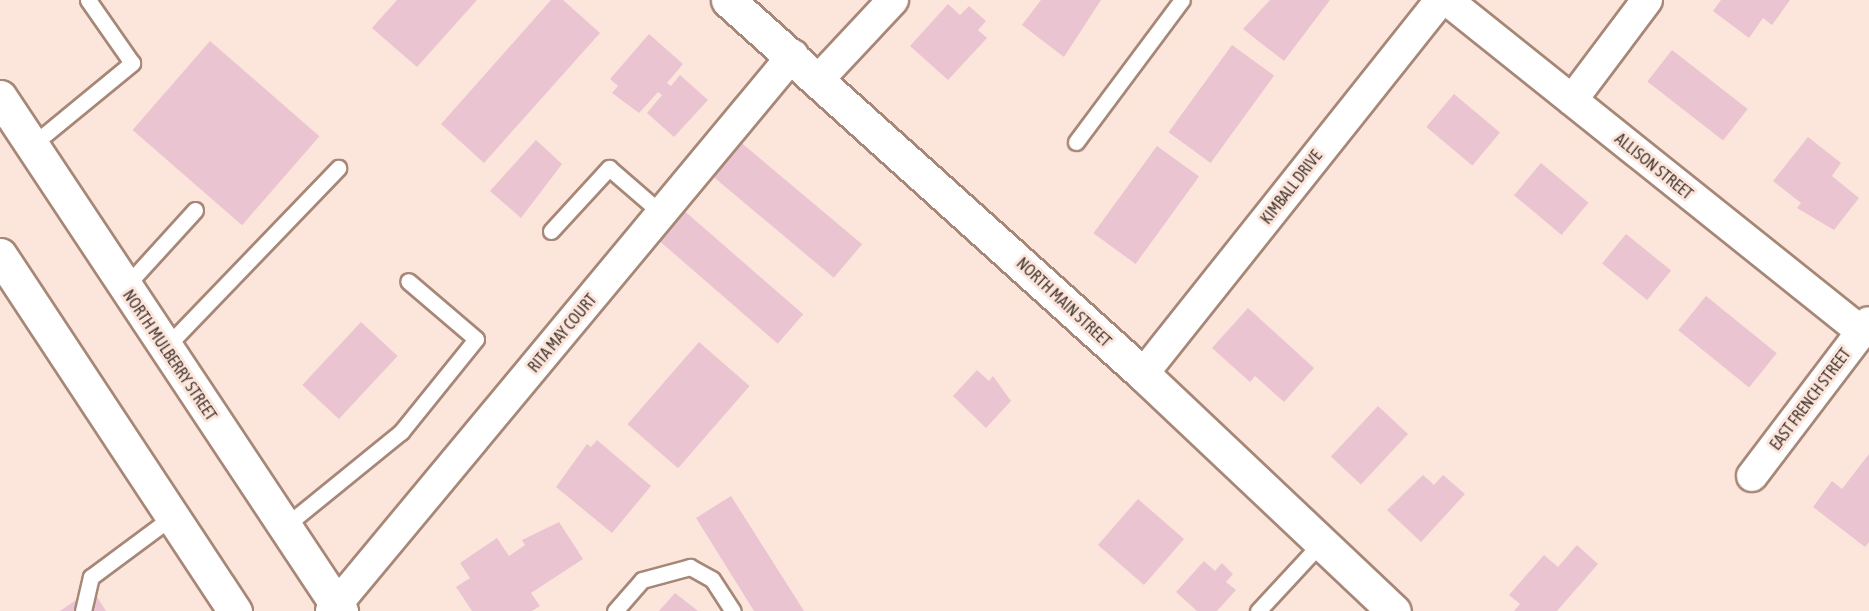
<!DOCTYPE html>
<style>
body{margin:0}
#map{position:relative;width:1869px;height:611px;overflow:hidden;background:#fce6dc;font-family:"Asap Condensed",sans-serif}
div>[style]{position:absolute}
.building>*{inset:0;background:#eac4d1;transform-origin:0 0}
.roads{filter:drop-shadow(2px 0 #a78777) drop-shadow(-2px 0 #a78777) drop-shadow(0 2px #a78777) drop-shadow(0 -2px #a78777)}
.lane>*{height:15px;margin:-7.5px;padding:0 7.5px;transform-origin:7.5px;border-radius:7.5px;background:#fff}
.street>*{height:30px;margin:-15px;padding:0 15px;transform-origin:15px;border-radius:15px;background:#fff}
.secondary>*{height:33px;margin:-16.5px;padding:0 16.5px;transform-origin:16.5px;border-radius:16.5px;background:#fff}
.primary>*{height:33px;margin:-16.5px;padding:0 16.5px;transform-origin:16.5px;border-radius:16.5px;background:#fff}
span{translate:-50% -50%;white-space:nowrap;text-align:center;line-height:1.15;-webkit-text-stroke:6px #fce6dc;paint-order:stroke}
.street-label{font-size:16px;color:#463831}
</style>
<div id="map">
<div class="building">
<div style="clip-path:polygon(397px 0,477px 0,417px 67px,372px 28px)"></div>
<div style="clip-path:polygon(551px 0,563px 0,600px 33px,484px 163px,441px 124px)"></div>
<div style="clip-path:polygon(1041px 0,1101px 0,1064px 57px,1022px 25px)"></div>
<div style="clip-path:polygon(1270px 0,1330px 0,1284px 61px,1243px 29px)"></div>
<div style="clip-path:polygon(1721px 0,1790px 0,1772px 25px,1763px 18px,1749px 38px,1713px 11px)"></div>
<div style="clip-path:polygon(948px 4px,960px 15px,969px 6px,986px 21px,978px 30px,987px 38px,948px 80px,910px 46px)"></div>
<div style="clip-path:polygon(649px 34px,683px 64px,667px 83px,671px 86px,680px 75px,708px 100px,674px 137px,647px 113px,662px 95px,658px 92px,639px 113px,612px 93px,618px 86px,610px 79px)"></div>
<div style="left:210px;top:41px;width:145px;height:118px;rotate:41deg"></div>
<div style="left:1232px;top:45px;width:52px;height:108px;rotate:36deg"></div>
<div style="left:1672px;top:50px;width:96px;height:40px;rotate:38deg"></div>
<div style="left:1454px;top:94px;width:60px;height:43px;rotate:40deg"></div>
<div style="clip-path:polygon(1808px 137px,1841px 163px,1832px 176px,1859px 198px,1834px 230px,1797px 208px,1801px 203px,1773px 181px)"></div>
<div style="clip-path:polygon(536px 140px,562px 164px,521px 218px,490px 191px)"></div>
<div style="left:738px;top:140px;width:162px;height:44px;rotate:40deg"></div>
<div style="left:1157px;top:146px;width:52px;height:108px;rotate:36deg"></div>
<div style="left:1541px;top:163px;width:62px;height:42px;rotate:40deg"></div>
<div style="left:681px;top:208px;width:162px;height:39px;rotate:41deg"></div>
<div style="left:1626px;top:234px;width:58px;height:38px;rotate:39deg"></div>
<div style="left:1706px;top:296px;width:91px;height:44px;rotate:39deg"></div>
<div style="clip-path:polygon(1248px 308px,1314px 368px,1284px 402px,1255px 376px,1250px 382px,1212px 348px)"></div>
<div style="left:361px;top:322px;width:50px;height:86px;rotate:43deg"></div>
<div style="left:699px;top:342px;width:67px;height:109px;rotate:41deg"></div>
<div style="clip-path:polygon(977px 370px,989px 381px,993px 376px,1011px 401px,986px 428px,953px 396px)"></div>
<div style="left:1378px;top:406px;width:41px;height:69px;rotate:43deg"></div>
<div style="clip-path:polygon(597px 440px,651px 486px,612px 533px,556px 487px,587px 444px,591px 447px)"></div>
<div style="clip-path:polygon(1869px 454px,1869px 542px,1865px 547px,1813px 507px,1832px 481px,1842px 489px)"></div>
<div style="clip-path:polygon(1423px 475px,1434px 485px,1443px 475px,1465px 494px,1421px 542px,1387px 510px)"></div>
<div style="clip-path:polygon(731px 496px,804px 611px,754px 611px,696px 518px)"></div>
<div style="left:1138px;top:499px;width:61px;height:61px;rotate:41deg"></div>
<div style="clip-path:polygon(559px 522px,583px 559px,531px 593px,540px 606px,532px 611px,472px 611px,456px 587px,470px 578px,460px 563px,497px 538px,509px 556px,525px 545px,522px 540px)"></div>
<div style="clip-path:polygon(1577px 545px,1598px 564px,1557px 611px,1514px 611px,1520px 604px,1509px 595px,1544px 555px,1558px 567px)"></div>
<div style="clip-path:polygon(1204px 561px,1215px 571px,1222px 563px,1233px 574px,1226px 582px,1236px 590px,1217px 611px,1197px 611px,1176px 592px)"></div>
<div style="clip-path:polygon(92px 589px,106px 611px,60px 611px)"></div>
<div style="clip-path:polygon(675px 593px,698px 611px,659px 611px)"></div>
</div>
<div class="roads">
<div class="lane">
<div style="left:1076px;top:142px;width:177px;rotate:-53.3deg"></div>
<div style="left:31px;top:146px;width:131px;rotate:-39.4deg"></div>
<div style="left:132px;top:63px;width:77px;rotate:-124.9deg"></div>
<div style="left:551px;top:231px;width:86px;rotate:-47.4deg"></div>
<div style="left:609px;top:168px;width:69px;rotate:40.9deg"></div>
<div style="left:125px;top:287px;width:104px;rotate:-47.7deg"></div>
<div style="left:165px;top:348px;width:250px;rotate:-46.1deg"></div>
<div style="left:284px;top:527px;width:151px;rotate:-39.1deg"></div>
<div style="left:401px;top:432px;width:119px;rotate:-51.1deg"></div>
<div style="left:476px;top:339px;width:89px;rotate:-139.5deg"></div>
<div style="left:83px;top:611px;width:35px;rotate:-77deg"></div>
<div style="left:91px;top:577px;width:102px;rotate:-36.6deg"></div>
<div style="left:615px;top:611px;width:41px;rotate:-48.9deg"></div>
<div style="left:642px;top:580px;width:50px;rotate:-15.2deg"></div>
<div style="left:690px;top:567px;width:25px;rotate:29deg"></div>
<div style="left:712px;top:579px;width:38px;rotate:57deg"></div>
<div style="left:1258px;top:611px;width:91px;rotate:-47.2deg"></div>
</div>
<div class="street">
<div style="left:1447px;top:0;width:531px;rotate:38.66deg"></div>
<div style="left:820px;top:78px;width:107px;rotate:-46.9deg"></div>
<div style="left:1572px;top:100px;width:125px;rotate:-53.1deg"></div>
<div style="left:1143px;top:374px;width:478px;rotate:-51.5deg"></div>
<div style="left:1752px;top:476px;width:193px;rotate:-52.8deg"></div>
<div style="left:331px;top:611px;width:723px;rotate:-50.28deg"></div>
</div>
<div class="secondary">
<div style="left:728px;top:0;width:559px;rotate:42.03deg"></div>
<div style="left:1143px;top:374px;width:345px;rotate:43.4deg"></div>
</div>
<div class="primary">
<div style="left:0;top:97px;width:617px;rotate:56.44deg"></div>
<div style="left:0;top:255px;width:427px;rotate:56.6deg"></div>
</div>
</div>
<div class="street-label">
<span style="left:1654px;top:166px;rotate:39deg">ALLISON STREET</span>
<span style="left:1291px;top:187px;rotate:-52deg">KIMBALL DRIVE</span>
<span style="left:1064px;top:302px;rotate:43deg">NORTH MAIN STREET</span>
<span style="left:562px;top:333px;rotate:-50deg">RITA MAY COURT</span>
<span style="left:170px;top:355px;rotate:56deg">NORTH MULBERRY STREET</span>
<span style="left:1810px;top:399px;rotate:-53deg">EAST FRENCH STREET</span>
</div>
</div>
